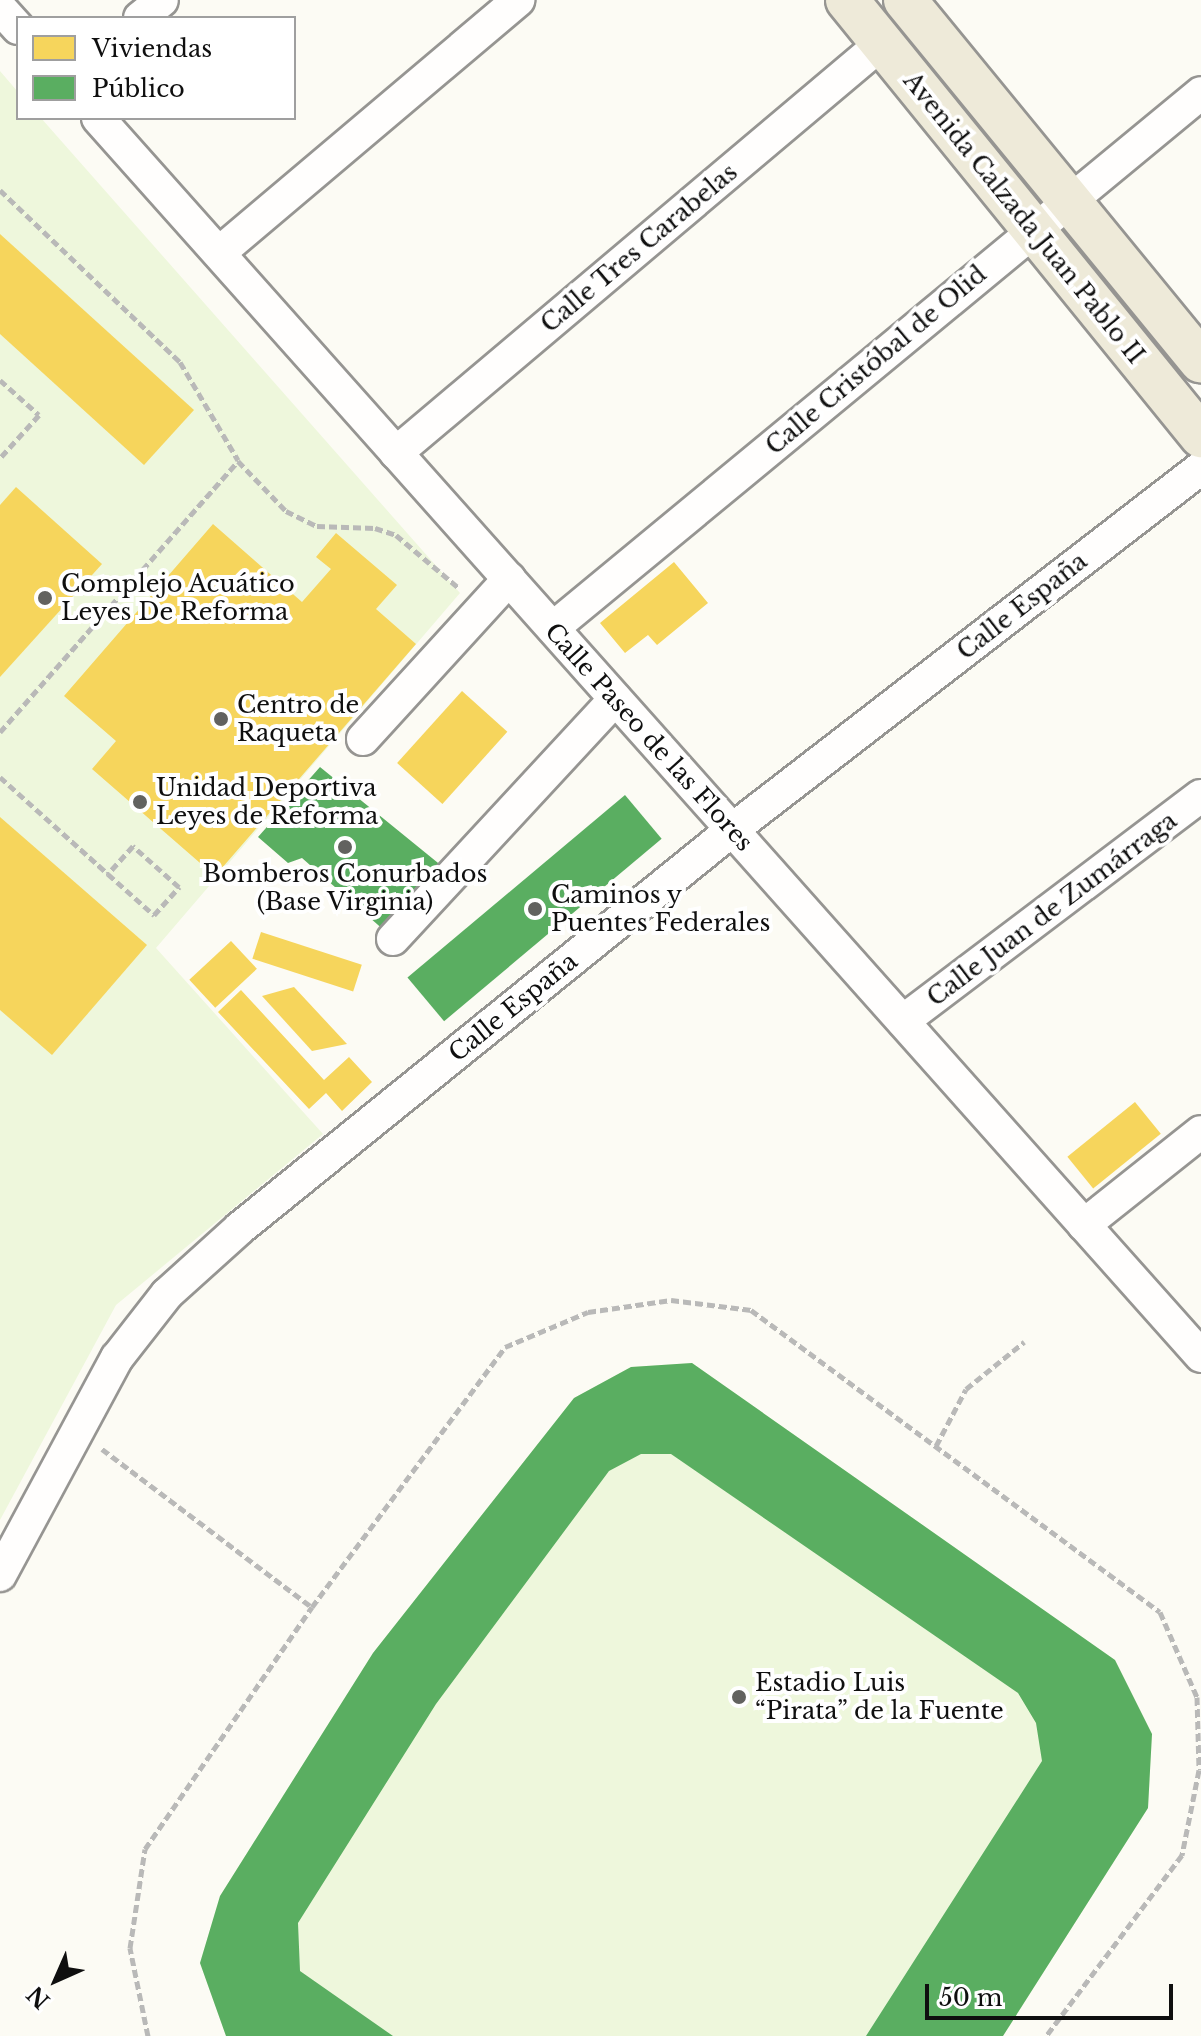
<!DOCTYPE html>
<meta charset="utf-8">
<style>
body{margin:0}
#map{position:relative;width:1201px;height:2036px;overflow:hidden;background:#fcfbf4;font-family:"Libre Baskerville",serif}
div>[style]{position:absolute}
.pitch>*{inset:0;background:#eef7dc}
.homes>*{inset:0;background:#f6d55c;transform-origin:0 0}
.public>*{inset:0;background:#5aae61;transform-origin:0 0}
.path>*{height:5px;margin-top:-2.5px;transform-origin:0;background:repeating-linear-gradient(90deg,#b9b9b8 0 8px,transparent 0 12px)}
.roads{filter:drop-shadow(2px 0 #969592) drop-shadow(-2px 0 #969592) drop-shadow(0 2px #969592) drop-shadow(0 -2px #969592)}
.minor>*{height:32px;margin:-16px;padding:0 16px;transform-origin:16px;border-radius:16px;background:#fffefd}
.major>*{height:42px;margin:-21px;padding:0 21px;transform-origin:21px;border-radius:21px;background:#eeead9}
.dots>*{width:22px;height:22px;translate:-50% -50%;box-sizing:border-box;border:4px solid #fff;border-radius:50%}
span{translate:-50% -50%;white-space:nowrap;text-align:center;line-height:1.15;-webkit-text-stroke:8px #fff;paint-order:stroke}
.street-label{font-size:24px;color:#0f0f0f}
.poi-label{font-size:24px;color:#0f0f0f}
.left{translate:0 -50%;text-align:left}
.legend{position:absolute;left:16px;top:16px;width:280px;height:104px;box-sizing:border-box;background:#fff;border:2px solid #9f9f9f;margin:0;padding:10px 14px;list-style:none;font-size:24px;color:#0f0f0f}
.legend li{display:flex;align-items:center;gap:16px;height:40px}
.legend b{width:40px;border:2px solid #9f9f9f}
.north{position:absolute;left:16px;top:1940px;width:80px;height:80px;-webkit-text-stroke:6px #fff;paint-order:stroke;rotate:225deg;font-size:22px;font-weight:700;line-height:32px;text-align:center;color:#0f0f0f}
.north::after{content:'';display:block;margin:auto;width:28px;height:36px;background:#0f0f0f;clip-path:polygon(50% 0,100% 100%,50% 72%,0 100%)}
.scale{position:absolute;left:925px;top:1984px;width:248px;height:36px;box-sizing:border-box;border:4px solid #0f0f0f;border-top:0;padding-left:10px;font-size:24px;line-height:28px;white-space:nowrap;color:#0f0f0f;-webkit-text-stroke:6px #fff;paint-order:stroke}
</style>
<div id="map">
<div class="pitch">
<div style="clip-path:polygon(0 71px,18px 92px,18px 118px,41px 118px,460px 593px,156px 948px,323px 1134px,116px 1305px,0 1520px)"></div>
<div style="clip-path:polygon(692px 1363px,1115px 1660px,1152px 1734px,1148px 1808px,1003px 2036px,226px 2036px,200px 1963px,220px 1896px,373px 1653px,574px 1398px,631px 1367px)"></div>
</div>
<div class="homes">
<div style="clip-path:polygon(0 234px,194px 410px,144px 465px,0 334px)"></div>
<div style="clip-path:polygon(16px 487px,102px 564px,0 677px,0 505px)"></div>
<div style="clip-path:polygon(213px 524px,302px 602px,331px 569px,316px 557px,336px 533px,397px 585px,376px 609px,416px 644px,215px 876px,92px 769px,116px 741px,64px 696px)"></div>
<div style="clip-path:polygon(674px 562px,708px 603px,657px 645px,648px 635px,625px 653px,600px 623px)"></div>
<div style="left:462px;top:691px;width:61px;height:97px;rotate:42deg"></div>
<div style="clip-path:polygon(0 817px,147px 945px,52px 1055px,0 1010px)"></div>
<div style="left:261px;top:932px;width:106px;height:28px;rotate:18deg"></div>
<div style="left:231px;top:941px;width:38px;height:57px;rotate:47deg"></div>
<div style="clip-path:polygon(294px 987px,347px 1044px,312px 1051px,262px 996px)"></div>
<div style="clip-path:polygon(241px 990px,324px 1080px,349px 1057px,372px 1082px,342px 1111px,326px 1093px,309px 1109px,218px 1012px)"></div>
<div style="left:1135px;top:1102px;width:41px;height:87px;rotate:51deg"></div>
</div>
<div class="public">
<div style="clip-path:polygon(320px 767px,443px 867px,386px 932px,302px 858px,288px 863px,258px 837px)"></div>
<div style="left:625px;top:795px;width:57px;height:284px;rotate:50deg"></div>
<div style="clip-path:polygon(692px 1363px,1115px 1660px,1152px 1734px,1148px 1808px,1003px 2036px,866px 2036px,1042px 1761px,1036px 1723px,1018px 1693px,671px 1454px,641px 1454px,609px 1471px,436px 1704px,298px 1923px,300px 1971px,393px 2036px,226px 2036px,200px 1963px,220px 1896px,373px 1653px,574px 1398px,631px 1367px)"></div>
</div>
<div class="path">
<div style="left:0;top:190px;width:249px;rotate:43.7deg"></div>
<div style="left:180px;top:362px;width:114px;rotate:59.4deg"></div>
<div style="left:0;top:380px;width:52px;rotate:41.9deg"></div>
<div style="left:39px;top:415px;width:58px;rotate:132.2deg"></div>
<div style="left:0;top:732px;width:361px;rotate:-48.7deg"></div>
<div style="left:238px;top:461px;width:69px;rotate:46.2deg"></div>
<div style="left:286px;top:511px;width:34px;rotate:26deg"></div>
<div style="left:317px;top:526px;width:58px;rotate:2deg"></div>
<div style="left:375px;top:528px;width:22px;rotate:18deg"></div>
<div style="left:396px;top:535px;width:82px;rotate:40.1deg"></div>
<div style="left:0;top:777px;width:145px;rotate:41.9deg"></div>
<div style="left:108px;top:874px;width:62px;rotate:41.7deg"></div>
<div style="left:154px;top:915px;width:38px;rotate:-48deg"></div>
<div style="left:179px;top:887px;width:62px;rotate:-138.3deg"></div>
<div style="left:133px;top:846px;width:38px;rotate:132deg"></div>
<div style="left:936px;top:1446px;width:64px;rotate:-62.2deg"></div>
<div style="left:966px;top:1389px;width:75px;rotate:-39deg"></div>
<div style="left:102px;top:1449px;width:263px;rotate:37deg"></div>
<div style="left:148px;top:2036px;width:90px;rotate:-101.6deg"></div>
<div style="left:130px;top:1948px;width:100px;rotate:-81.4deg"></div>
<div style="left:145px;top:1849px;width:294px;rotate:-55.4deg"></div>
<div style="left:312px;top:1607px;width:324px;rotate:-53.4deg"></div>
<div style="left:505px;top:1347px;width:90px;rotate:-22.9deg"></div>
<div style="left:588px;top:1312px;width:84px;rotate:-8.2deg"></div>
<div style="left:671px;top:1300px;width:81px;rotate:7.1deg"></div>
<div style="left:751px;top:1310px;width:508px;rotate:36.44deg"></div>
<div style="left:1160px;top:1612px;width:93px;rotate:66.5deg"></div>
<div style="left:1197px;top:1697px;width:73px;rotate:88.4deg"></div>
<div style="left:1199px;top:1770px;width:87px;rotate:101.3deg"></div>
<div style="left:1182px;top:1855px;width:226px;rotate:126.9deg"></div>
</div>
<div class="roads">
<div class="minor">
<div style="left:0;top:8px;width:27px;rotate:48deg"></div>
<div style="left:140px;top:18px;width:28px;rotate:-39deg"></div>
<div style="left:98px;top:118px;width:1658px;rotate:48.3deg"></div>
<div style="left:219px;top:253px;width:392px;rotate:-40.2deg"></div>
<div style="left:396px;top:453px;width:636px;rotate:-40.15deg"></div>
<div style="left:553px;top:628px;width:840px;rotate:-39.54deg"></div>
<div style="left:363px;top:739px;width:217px;rotate:-47.6deg"></div>
<div style="left:393px;top:939px;width:327px;rotate:-47.2deg"></div>
<div style="left:903px;top:1021px;width:373px;rotate:-37.1deg"></div>
<div style="left:1084px;top:1225px;width:149px;rotate:-38.5deg"></div>
<div style="left:0;top:1575px;width:247px;rotate:-61.7deg"></div>
<div style="left:117px;top:1358px;width:81px;rotate:-52deg"></div>
<div style="left:167px;top:1294px;width:98px;rotate:-42.1deg"></div>
<div style="left:240px;top:1228px;width:633px;rotate:-38.97deg"></div>
<div style="left:732px;top:830px;width:592px;rotate:-37.66deg"></div>
</div>
<div class="major">
<div style="left:847px;top:0;width:562px;rotate:50.93deg"></div>
<div style="left:905px;top:0;width:467px;rotate:50.7deg"></div>
</div>
</div>
<div class="dots">
<div style="left:45px;top:598px;background:#62625f"></div>
<div style="left:221px;top:719px;background:#62625f"></div>
<div style="left:140px;top:802px;background:#62625f"></div>
<div style="left:345px;top:847px;background:#62625f"></div>
<div style="left:535px;top:909px;background:#62625f"></div>
<div style="left:739px;top:1697px;background:#62625f"></div>
</div>
<div class="street-label">
<span style="left:1024px;top:218px;rotate:51deg">Avenida Calzada Juan Pablo II</span>
<span style="left:639px;top:248px;rotate:-40deg">Calle Tres Carabelas</span>
<span style="left:876px;top:360px;rotate:-40deg">Calle Cristóbal de Olid</span>
<span style="left:1022px;top:606px;rotate:-38deg">Calle España</span>
<span style="left:649px;top:737px;rotate:48deg">Calle Paseo de las Flores</span>
<span style="left:1052px;top:909px;rotate:-37deg">Calle Juan de Zumárraga</span>
<span style="left:513px;top:1007px;rotate:-39deg">Calle España</span>
</div>
<div class="poi-label">
<span class="left" style="left:61px;top:598px">Complejo Acuático<br>Leyes De Reforma</span>
<span class="left" style="left:237px;top:719px">Centro de<br>Raqueta</span>
<span class="left" style="left:156px;top:802px">Unidad Deportiva<br>Leyes de Reforma</span>
<span style="left:345px;top:888px">Bomberos Conurbados<br>(Base Virginia)</span>
<span class="left" style="left:551px;top:909px">Caminos y<br>Puentes Federales</span>
<span class="left" style="left:755px;top:1697px">Estadio Luis<br>“Pirata” de la Fuente</span>
</div>
<ul class="legend">
<li><b style="height:22px;background:#f6d55c"></b>Viviendas</li>
<li><b style="height:22px;background:#5aae61"></b>Público</li>
</ul>
<div class="north">N</div>
<div class="scale">50 m</div>
</div>
